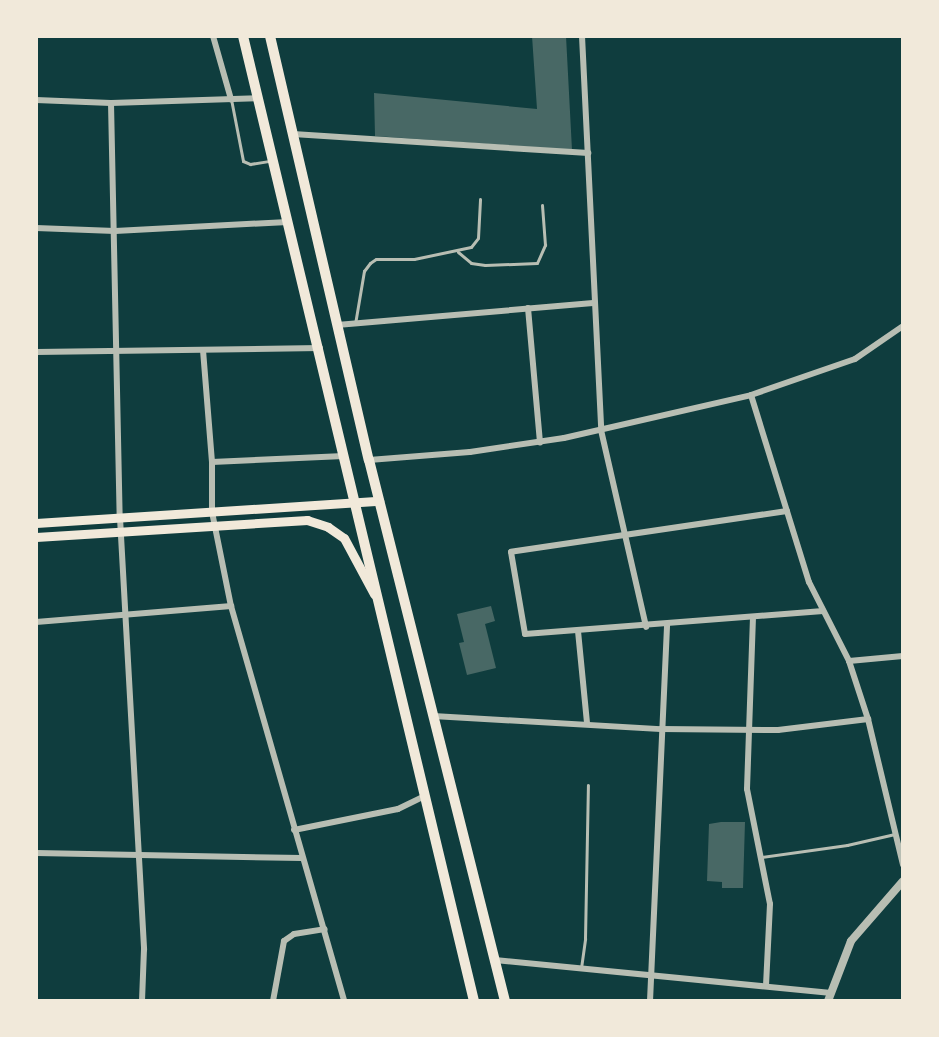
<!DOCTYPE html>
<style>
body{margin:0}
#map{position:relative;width:939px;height:1037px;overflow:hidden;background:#0f3d3e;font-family:"Noto Sans",sans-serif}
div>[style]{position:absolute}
.building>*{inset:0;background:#486865}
.service>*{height:3px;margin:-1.5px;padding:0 1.5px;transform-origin:1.5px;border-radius:1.5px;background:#b8beb3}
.minor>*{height:6px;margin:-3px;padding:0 3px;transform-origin:3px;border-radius:3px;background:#b8beb3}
.tertiary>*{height:8px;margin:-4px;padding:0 4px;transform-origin:4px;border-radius:4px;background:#b8beb3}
.secondary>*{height:9px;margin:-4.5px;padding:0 4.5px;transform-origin:4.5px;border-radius:4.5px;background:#f1e9da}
.trunk>*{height:10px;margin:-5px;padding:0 5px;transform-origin:5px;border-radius:5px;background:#f1e9da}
span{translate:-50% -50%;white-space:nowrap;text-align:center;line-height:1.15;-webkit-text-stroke:7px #f1e9da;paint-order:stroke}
.frame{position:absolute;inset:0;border:38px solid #f1e9da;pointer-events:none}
</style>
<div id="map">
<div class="building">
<div style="clip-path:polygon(532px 36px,566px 36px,572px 150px,375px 136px,374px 93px,537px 109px)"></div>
<div style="clip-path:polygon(491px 606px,495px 621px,485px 624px,496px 668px,467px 675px,459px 643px,464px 642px,457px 614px)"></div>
<div style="clip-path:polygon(721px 822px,745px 822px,743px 888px,722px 888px,722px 882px,707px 881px,709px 824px)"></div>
</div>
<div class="service">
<div style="left:231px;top:99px;width:63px;rotate:79deg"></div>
<div style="left:243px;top:161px;width:8px;rotate:23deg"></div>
<div style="left:250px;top:164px;width:20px;rotate:-9deg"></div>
<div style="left:458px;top:252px;width:17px;rotate:40deg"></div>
<div style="left:471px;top:263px;width:14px;rotate:8deg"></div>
<div style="left:485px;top:265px;width:52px;rotate:-2.2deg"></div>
<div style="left:537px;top:263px;width:20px;rotate:-66deg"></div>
<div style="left:545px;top:245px;width:40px;rotate:-94.3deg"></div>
<div style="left:355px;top:324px;width:54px;rotate:-80.4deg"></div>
<div style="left:364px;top:271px;width:10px;rotate:-53deg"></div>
<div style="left:370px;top:263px;width:7px;rotate:-34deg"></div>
<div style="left:376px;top:259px;width:38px"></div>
<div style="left:414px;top:259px;width:58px;rotate:-11.9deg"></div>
<div style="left:471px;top:247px;width:11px;rotate:-52deg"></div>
<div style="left:478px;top:238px;width:39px;rotate:-87deg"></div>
<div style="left:761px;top:857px;width:87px;rotate:-7.9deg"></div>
<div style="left:847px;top:845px;width:49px;rotate:-12.9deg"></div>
<div style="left:581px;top:968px;width:30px;rotate:-82deg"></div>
<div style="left:585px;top:938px;width:153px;rotate:-88.9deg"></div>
</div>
<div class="minor">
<div style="left:213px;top:36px;width:66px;rotate:74.1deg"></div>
<div style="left:582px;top:36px;width:394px;rotate:87.2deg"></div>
<div style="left:601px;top:430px;width:202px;rotate:77.1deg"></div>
<div style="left:36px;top:100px;width:75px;rotate:2.3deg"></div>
<div style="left:111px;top:103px;width:147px;rotate:-1.9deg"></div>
<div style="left:111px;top:103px;width:415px;rotate:88.8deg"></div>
<div style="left:120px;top:518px;width:432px;rotate:86.8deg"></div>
<div style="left:144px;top:949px;width:52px;rotate:92.2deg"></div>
<div style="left:293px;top:134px;width:296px;rotate:3.7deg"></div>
<div style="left:36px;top:228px;width:79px;rotate:2.2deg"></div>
<div style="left:115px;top:231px;width:173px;rotate:-3deg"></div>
<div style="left:528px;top:308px;width:135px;rotate:84.9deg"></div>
<div style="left:337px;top:325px;width:257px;rotate:-4.9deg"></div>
<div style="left:203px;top:350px;width:112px;rotate:85.4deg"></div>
<div style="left:212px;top:462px;width:50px;rotate:90deg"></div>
<div style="left:212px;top:512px;width:96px;rotate:78.6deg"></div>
<div style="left:231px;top:606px;width:411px;rotate:74deg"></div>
<div style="left:36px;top:352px;width:284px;rotate:-0.8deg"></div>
<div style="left:751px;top:395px;width:196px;rotate:72.8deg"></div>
<div style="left:809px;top:582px;width:89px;rotate:63.1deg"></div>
<div style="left:849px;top:661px;width:61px;rotate:71.9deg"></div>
<div style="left:868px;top:719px;width:150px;rotate:76.5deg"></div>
<div style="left:369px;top:460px;width:101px;rotate:-4.5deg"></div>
<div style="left:470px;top:452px;width:95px;rotate:-8.5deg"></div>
<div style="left:564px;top:438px;width:192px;rotate:-12.9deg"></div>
<div style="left:751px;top:395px;width:110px;rotate:-19.1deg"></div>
<div style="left:855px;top:359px;width:58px;rotate:-34.5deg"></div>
<div style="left:212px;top:462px;width:132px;rotate:-2.6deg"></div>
<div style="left:787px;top:511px;width:279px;rotate:171.6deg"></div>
<div style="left:511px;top:552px;width:83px;rotate:80.3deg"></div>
<div style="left:525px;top:634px;width:299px;rotate:-4.4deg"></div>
<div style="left:753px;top:617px;width:172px;rotate:92deg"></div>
<div style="left:747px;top:789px;width:117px;rotate:78.7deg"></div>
<div style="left:770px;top:904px;width:82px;rotate:92.8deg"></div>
<div style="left:36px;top:622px;width:196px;rotate:-4.7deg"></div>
<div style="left:578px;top:631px;width:92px;rotate:84.4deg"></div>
<div style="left:849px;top:661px;width:54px;rotate:-5.3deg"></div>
<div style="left:433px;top:716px;width:228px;rotate:3.3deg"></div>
<div style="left:661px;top:729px;width:117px;rotate:0.5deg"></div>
<div style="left:778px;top:730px;width:91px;rotate:-7deg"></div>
<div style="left:294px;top:830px;width:106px;rotate:-11.4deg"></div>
<div style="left:398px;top:809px;width:30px;rotate:-26deg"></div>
<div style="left:36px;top:853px;width:266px;rotate:1.1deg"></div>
<div style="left:495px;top:960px;width:338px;rotate:5.6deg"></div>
<div style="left:273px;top:1001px;width:61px;rotate:-79.6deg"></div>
<div style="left:284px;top:941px;width:12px;rotate:-35deg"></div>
<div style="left:294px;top:934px;width:31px;rotate:-9deg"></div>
<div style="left:650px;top:1001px;width:376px;rotate:-87.4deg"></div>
</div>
<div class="tertiary">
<div style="left:828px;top:1001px;width:64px;rotate:-69deg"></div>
<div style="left:851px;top:941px;width:79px;rotate:-49.1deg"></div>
</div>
<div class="secondary">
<div style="left:36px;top:523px;width:344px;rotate:-3.7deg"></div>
<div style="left:36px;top:537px;width:272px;rotate:-3.6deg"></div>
<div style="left:307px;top:520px;width:22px;rotate:18deg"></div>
<div style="left:328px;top:527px;width:19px;rotate:35deg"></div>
<div style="left:344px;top:538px;width:64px;rotate:61.8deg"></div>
</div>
<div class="trunk">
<div style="left:243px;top:36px;width:992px;rotate:76.54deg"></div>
<div style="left:270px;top:36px;width:435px;rotate:76.9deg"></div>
<div style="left:369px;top:460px;width:558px;rotate:75.89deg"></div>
</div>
<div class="frame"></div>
</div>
